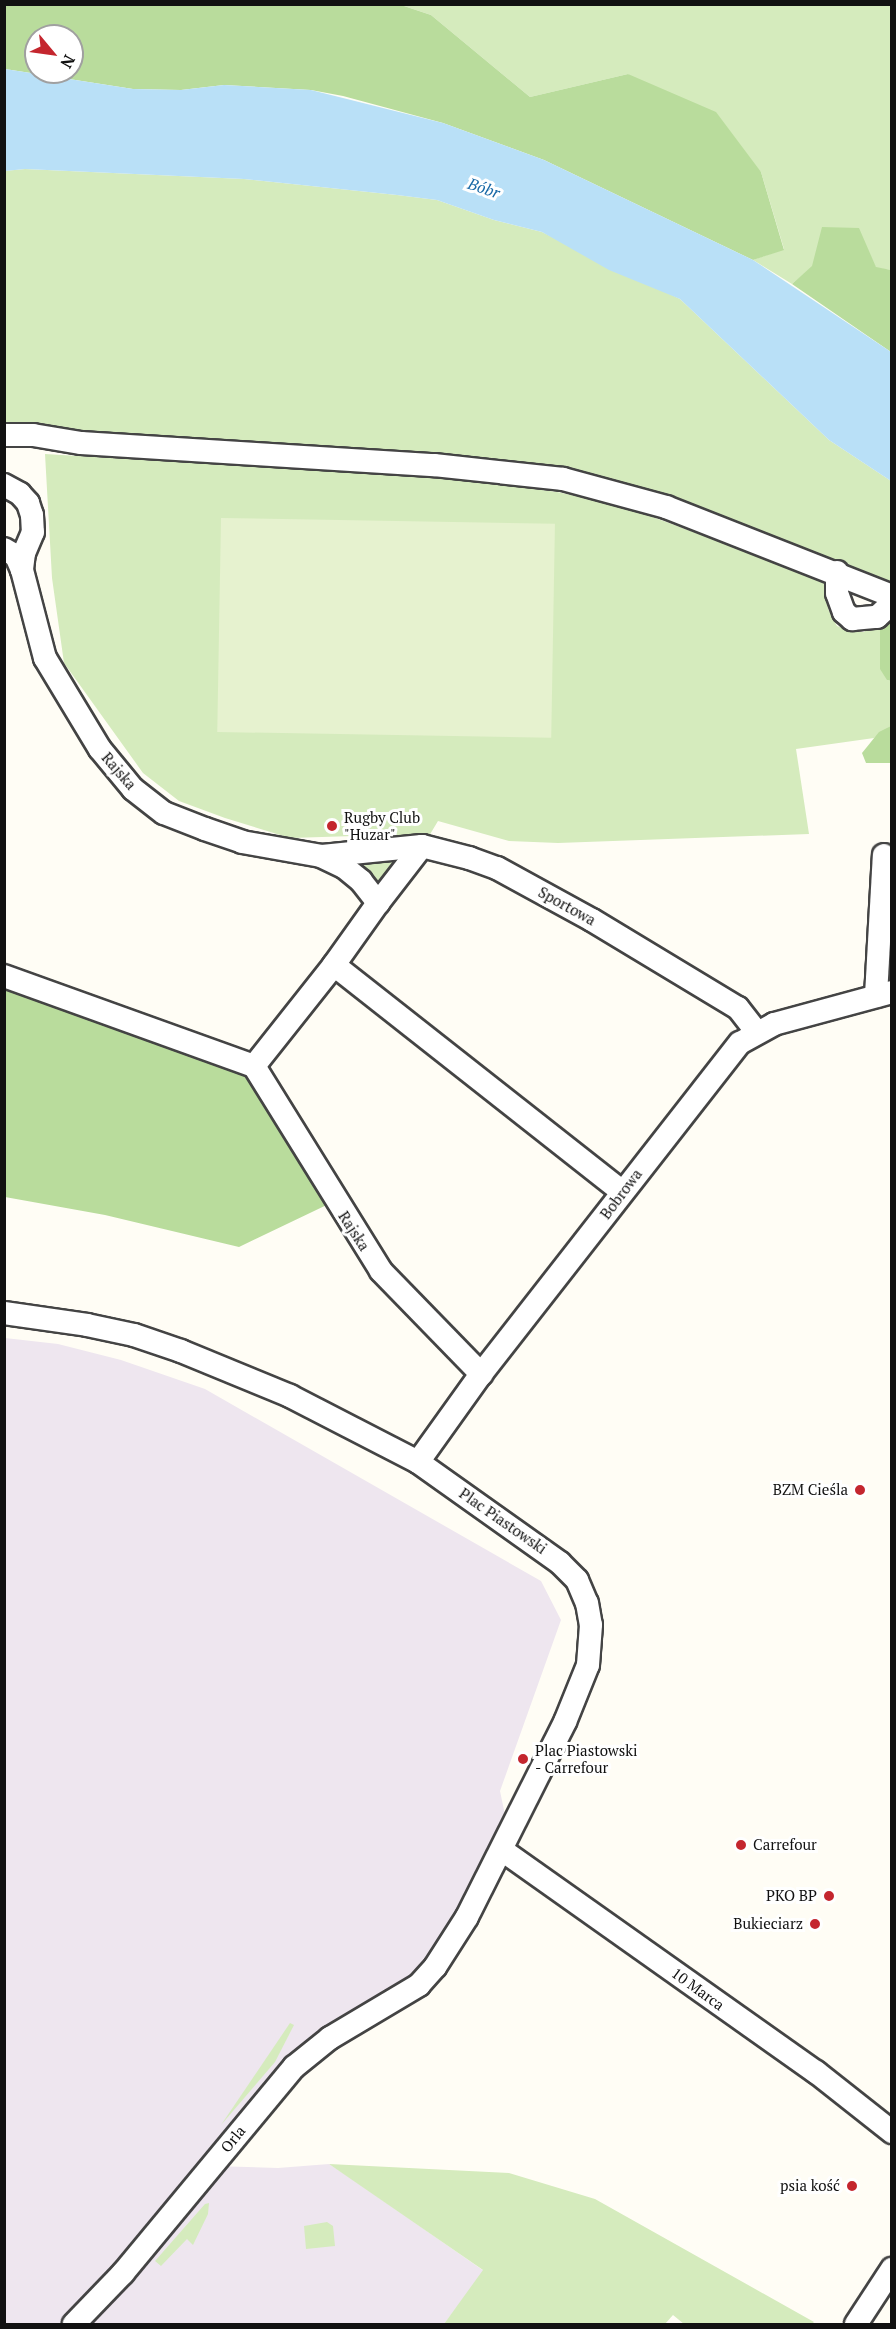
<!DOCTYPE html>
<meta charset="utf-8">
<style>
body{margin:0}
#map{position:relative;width:896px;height:2329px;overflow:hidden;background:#fffdf5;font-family:"PT Serif",serif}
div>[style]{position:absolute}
.industrial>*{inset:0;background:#eee6ef}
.green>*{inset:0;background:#d5ebbd}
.forest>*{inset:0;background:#b9dc9c}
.pitch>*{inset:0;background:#e6f2cf;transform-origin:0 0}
.water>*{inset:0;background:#b9e0f7}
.roads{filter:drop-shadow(2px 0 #444) drop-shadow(-2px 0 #444) drop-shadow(0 2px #444) drop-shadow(0 -2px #444)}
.minor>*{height:22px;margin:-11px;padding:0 11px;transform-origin:11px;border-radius:11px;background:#fff}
.dots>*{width:16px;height:16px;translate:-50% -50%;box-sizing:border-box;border:3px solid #fff;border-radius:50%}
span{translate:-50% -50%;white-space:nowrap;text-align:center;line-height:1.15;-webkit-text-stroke:6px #fff;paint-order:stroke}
.street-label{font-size:15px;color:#111}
.poi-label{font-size:15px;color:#111}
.left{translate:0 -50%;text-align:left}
.right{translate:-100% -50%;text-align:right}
.water-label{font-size:16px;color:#1768a6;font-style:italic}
.frame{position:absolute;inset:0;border:6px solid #111;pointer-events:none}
.north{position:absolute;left:24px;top:24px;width:60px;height:60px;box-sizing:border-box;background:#fff;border:2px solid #a0a0a0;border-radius:50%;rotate:119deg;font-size:16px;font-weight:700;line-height:24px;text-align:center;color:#111}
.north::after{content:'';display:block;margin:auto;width:21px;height:27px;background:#c4262e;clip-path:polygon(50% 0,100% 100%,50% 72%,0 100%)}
</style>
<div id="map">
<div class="industrial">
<div style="clip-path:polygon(5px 1338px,58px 1344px,121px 1360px,205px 1389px,541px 1581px,561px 1620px,500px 1791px,509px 1834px,435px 1967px,336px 2034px,212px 2166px,278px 2168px,329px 2164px,352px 2179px,484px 2271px,444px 2324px,5px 2324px)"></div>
</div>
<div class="green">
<div style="clip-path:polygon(401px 5px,891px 5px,891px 270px,876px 268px,858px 228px,792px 284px,753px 260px,784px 249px,761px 172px,628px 74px,530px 97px,431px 15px)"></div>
<div style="clip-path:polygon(25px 169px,244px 179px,397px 195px,437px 200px,494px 220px,542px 232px,680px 299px,829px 440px,891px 481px,891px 586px,732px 520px,685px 504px,563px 479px,5px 435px,4px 171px)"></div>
<div style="clip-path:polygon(45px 454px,460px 479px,557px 492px,623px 506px,824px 580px,832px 585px,828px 592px,828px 609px,837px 626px,851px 631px,864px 632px,891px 610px,887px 680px,891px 681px,891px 726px,874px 738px,796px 749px,809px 834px,558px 843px,509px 841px,438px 821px,429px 836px,386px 835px,290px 838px,225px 818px,179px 801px,143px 773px,64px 663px,52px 578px)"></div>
<div style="clip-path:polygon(368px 861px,395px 861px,398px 866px,384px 883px,376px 886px,363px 867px)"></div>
<div style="clip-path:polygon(290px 2023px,294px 2025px,275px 2062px,221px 2125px)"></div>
<div style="clip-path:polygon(329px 2164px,509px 2173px,595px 2199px,814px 2322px,812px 2324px,684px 2324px,673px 2315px,665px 2324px,444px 2324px,483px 2270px)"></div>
<div style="clip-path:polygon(209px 2203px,208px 2214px,193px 2245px,187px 2239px,161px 2266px,155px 2261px,205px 2204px)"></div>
<div style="clip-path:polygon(327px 2222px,333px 2226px,335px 2246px,306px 2249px,304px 2226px)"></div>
</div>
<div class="forest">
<div style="clip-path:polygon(evenodd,5px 5px,401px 5px,431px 15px,530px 97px,628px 74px,716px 112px,761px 172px,784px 250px,753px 260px,544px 160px,443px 123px,343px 96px,311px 90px,224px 85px,181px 90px,133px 89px,5px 69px,5px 5px,36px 36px,72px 36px,72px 72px,36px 72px,36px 36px)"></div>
<div style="clip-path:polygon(822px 227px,859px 228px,876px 267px,891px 270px,891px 352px,792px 284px,812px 266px)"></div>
<div style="clip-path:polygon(891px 610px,891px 681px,887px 680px,880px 669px,880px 625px)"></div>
<div style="clip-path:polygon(891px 726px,891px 763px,866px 763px,862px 753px,879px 732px)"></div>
<div style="clip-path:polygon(5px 976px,254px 1066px,335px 1201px,239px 1247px,105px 1215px,5px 1197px)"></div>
</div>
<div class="pitch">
<div style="left:221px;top:518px;width:334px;height:214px;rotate:1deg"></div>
</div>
<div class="water">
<div style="clip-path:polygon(5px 69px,133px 89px,181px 90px,224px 85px,311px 90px,443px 123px,544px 160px,753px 260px,891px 352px,891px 481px,829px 440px,680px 299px,609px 270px,542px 232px,494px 220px,437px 200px,397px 195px,244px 179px,25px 169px,5px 171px)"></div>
</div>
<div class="roads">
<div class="minor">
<div style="left:4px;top:435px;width:29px"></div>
<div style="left:33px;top:435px;width:49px;rotate:9.5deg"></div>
<div style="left:81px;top:443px;width:354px;rotate:3.6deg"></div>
<div style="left:434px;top:465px;width:130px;rotate:6.2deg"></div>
<div style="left:563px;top:479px;width:107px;rotate:15.2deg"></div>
<div style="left:666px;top:507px;width:243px;rotate:21.5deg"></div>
<div style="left:4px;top:485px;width:18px;rotate:29deg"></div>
<div style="left:20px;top:494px;width:12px;rotate:48deg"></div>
<div style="left:28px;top:503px;width:13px;rotate:72deg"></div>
<div style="left:32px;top:515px;width:17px;rotate:87deg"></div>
<div style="left:33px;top:532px;width:23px;rotate:113deg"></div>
<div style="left:24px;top:553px;width:17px;rotate:97deg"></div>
<div style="left:4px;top:549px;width:14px;rotate:30deg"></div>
<div style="left:16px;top:556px;width:15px;rotate:67deg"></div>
<div style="left:22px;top:570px;width:91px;rotate:75.4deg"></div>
<div style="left:45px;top:658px;width:106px;rotate:58.9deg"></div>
<div style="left:100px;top:749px;width:52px;rotate:50.5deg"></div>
<div style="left:133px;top:789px;width:39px;rotate:38deg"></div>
<div style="left:164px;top:813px;width:44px;rotate:21.3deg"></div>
<div style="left:205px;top:829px;width:39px;rotate:19deg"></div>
<div style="left:242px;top:842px;width:80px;rotate:10deg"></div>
<div style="left:321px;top:856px;width:25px;rotate:26deg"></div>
<div style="left:344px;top:867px;width:22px;rotate:39deg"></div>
<div style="left:361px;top:881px;width:28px;rotate:52deg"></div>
<div style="left:378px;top:903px;width:76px;rotate:125.4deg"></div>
<div style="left:334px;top:965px;width:367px;rotate:38.2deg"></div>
<div style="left:837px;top:572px;width:21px;rotate:90deg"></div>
<div style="left:837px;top:593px;width:20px;rotate:70deg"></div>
<div style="left:844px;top:612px;width:11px;rotate:41deg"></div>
<div style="left:852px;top:619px;width:25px;rotate:-5deg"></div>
<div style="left:877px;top:617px;width:21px;rotate:-43deg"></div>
<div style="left:322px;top:856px;width:100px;rotate:-5.7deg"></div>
<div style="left:422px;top:846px;width:49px;rotate:14.3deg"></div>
<div style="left:469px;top:858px;width:30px;rotate:20deg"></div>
<div style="left:497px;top:868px;width:108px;rotate:28.7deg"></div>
<div style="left:592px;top:920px;width:170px;rotate:31.1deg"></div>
<div style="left:738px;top:1008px;width:31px;rotate:52deg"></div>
<div style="left:378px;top:903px;width:72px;rotate:-52.3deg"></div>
<div style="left:4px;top:976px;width:266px;rotate:19.8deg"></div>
<div style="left:254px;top:1066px;width:241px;rotate:58.2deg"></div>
<div style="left:381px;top:1271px;width:144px;rotate:45.8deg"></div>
<div style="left:876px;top:996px;width:141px;rotate:-86.8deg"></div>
<div style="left:254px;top:1066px;width:129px;rotate:-51.6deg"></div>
<div style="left:4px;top:1313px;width:84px;rotate:8.2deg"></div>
<div style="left:87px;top:1325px;width:48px;rotate:12deg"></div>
<div style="left:134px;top:1335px;width:50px;rotate:18.8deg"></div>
<div style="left:181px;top:1351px;width:118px;rotate:22.4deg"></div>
<div style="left:290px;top:1396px;width:144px;rotate:27.3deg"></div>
<div style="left:418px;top:1462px;width:174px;rotate:35.4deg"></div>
<div style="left:560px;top:1563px;width:24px;rotate:45deg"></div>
<div style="left:577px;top:1580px;width:25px;rotate:67deg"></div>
<div style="left:587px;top:1603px;width:22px;rotate:80deg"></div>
<div style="left:591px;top:1625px;width:40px;rotate:94.3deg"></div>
<div style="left:588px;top:1665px;width:61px;rotate:112deg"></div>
<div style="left:565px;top:1722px;width:218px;rotate:116.7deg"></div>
<div style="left:467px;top:1917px;width:59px;rotate:122.6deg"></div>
<div style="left:435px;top:1967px;width:24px;rotate:132deg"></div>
<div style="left:419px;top:1985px;width:104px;rotate:149.2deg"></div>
<div style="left:330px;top:2038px;width:46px;rotate:141.1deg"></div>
<div style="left:294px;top:2067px;width:268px;rotate:129.7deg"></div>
<div style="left:123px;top:2273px;width:71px;rotate:133.9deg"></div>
<div style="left:418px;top:1462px;width:108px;rotate:-54.4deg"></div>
<div style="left:481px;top:1374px;width:420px;rotate:-52deg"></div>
<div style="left:740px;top:1043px;width:39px;rotate:-29deg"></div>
<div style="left:774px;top:1024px;width:122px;rotate:-15.2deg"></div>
<div style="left:502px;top:1850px;width:385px;rotate:35.3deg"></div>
<div style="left:816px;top:2072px;width:97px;rotate:38.3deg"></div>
<div style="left:856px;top:2324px;width:66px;rotate:-56.8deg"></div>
</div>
</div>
<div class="dots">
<div style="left:332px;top:826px;background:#c4262e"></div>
<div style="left:860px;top:1490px;background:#c4262e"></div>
<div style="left:523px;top:1759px;background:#c4262e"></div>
<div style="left:741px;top:1845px;background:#c4262e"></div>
<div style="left:829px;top:1896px;background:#c4262e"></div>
<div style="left:815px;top:1924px;background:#c4262e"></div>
<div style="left:852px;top:2186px;background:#c4262e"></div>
</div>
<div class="street-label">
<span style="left:119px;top:771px;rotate:49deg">Rajska</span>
<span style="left:567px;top:906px;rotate:29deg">Sportowa</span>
<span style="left:621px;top:1194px;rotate:-53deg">Bobrowa</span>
<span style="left:354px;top:1231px;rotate:57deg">Rajska</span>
<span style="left:503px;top:1521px;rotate:35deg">Plac Piastowski</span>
<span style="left:698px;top:1989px;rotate:36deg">10 Marca</span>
<span style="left:233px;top:2139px;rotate:-51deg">Orla</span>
</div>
<div class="poi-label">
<span class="left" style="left:344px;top:826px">Rugby Club<br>"Huzar"</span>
<span class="right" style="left:848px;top:1490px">BZM Cieśla</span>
<span class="left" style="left:535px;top:1759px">Plac Piastowski<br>- Carrefour</span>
<span class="left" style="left:753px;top:1845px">Carrefour</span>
<span class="right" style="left:817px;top:1896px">PKO BP</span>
<span class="right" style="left:803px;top:1924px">Bukieciarz</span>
<span class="right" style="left:840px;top:2186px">psia kość</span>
</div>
<div class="water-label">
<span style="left:484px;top:188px;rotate:19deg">Bóbr</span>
</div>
<div class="frame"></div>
<div class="north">N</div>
</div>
